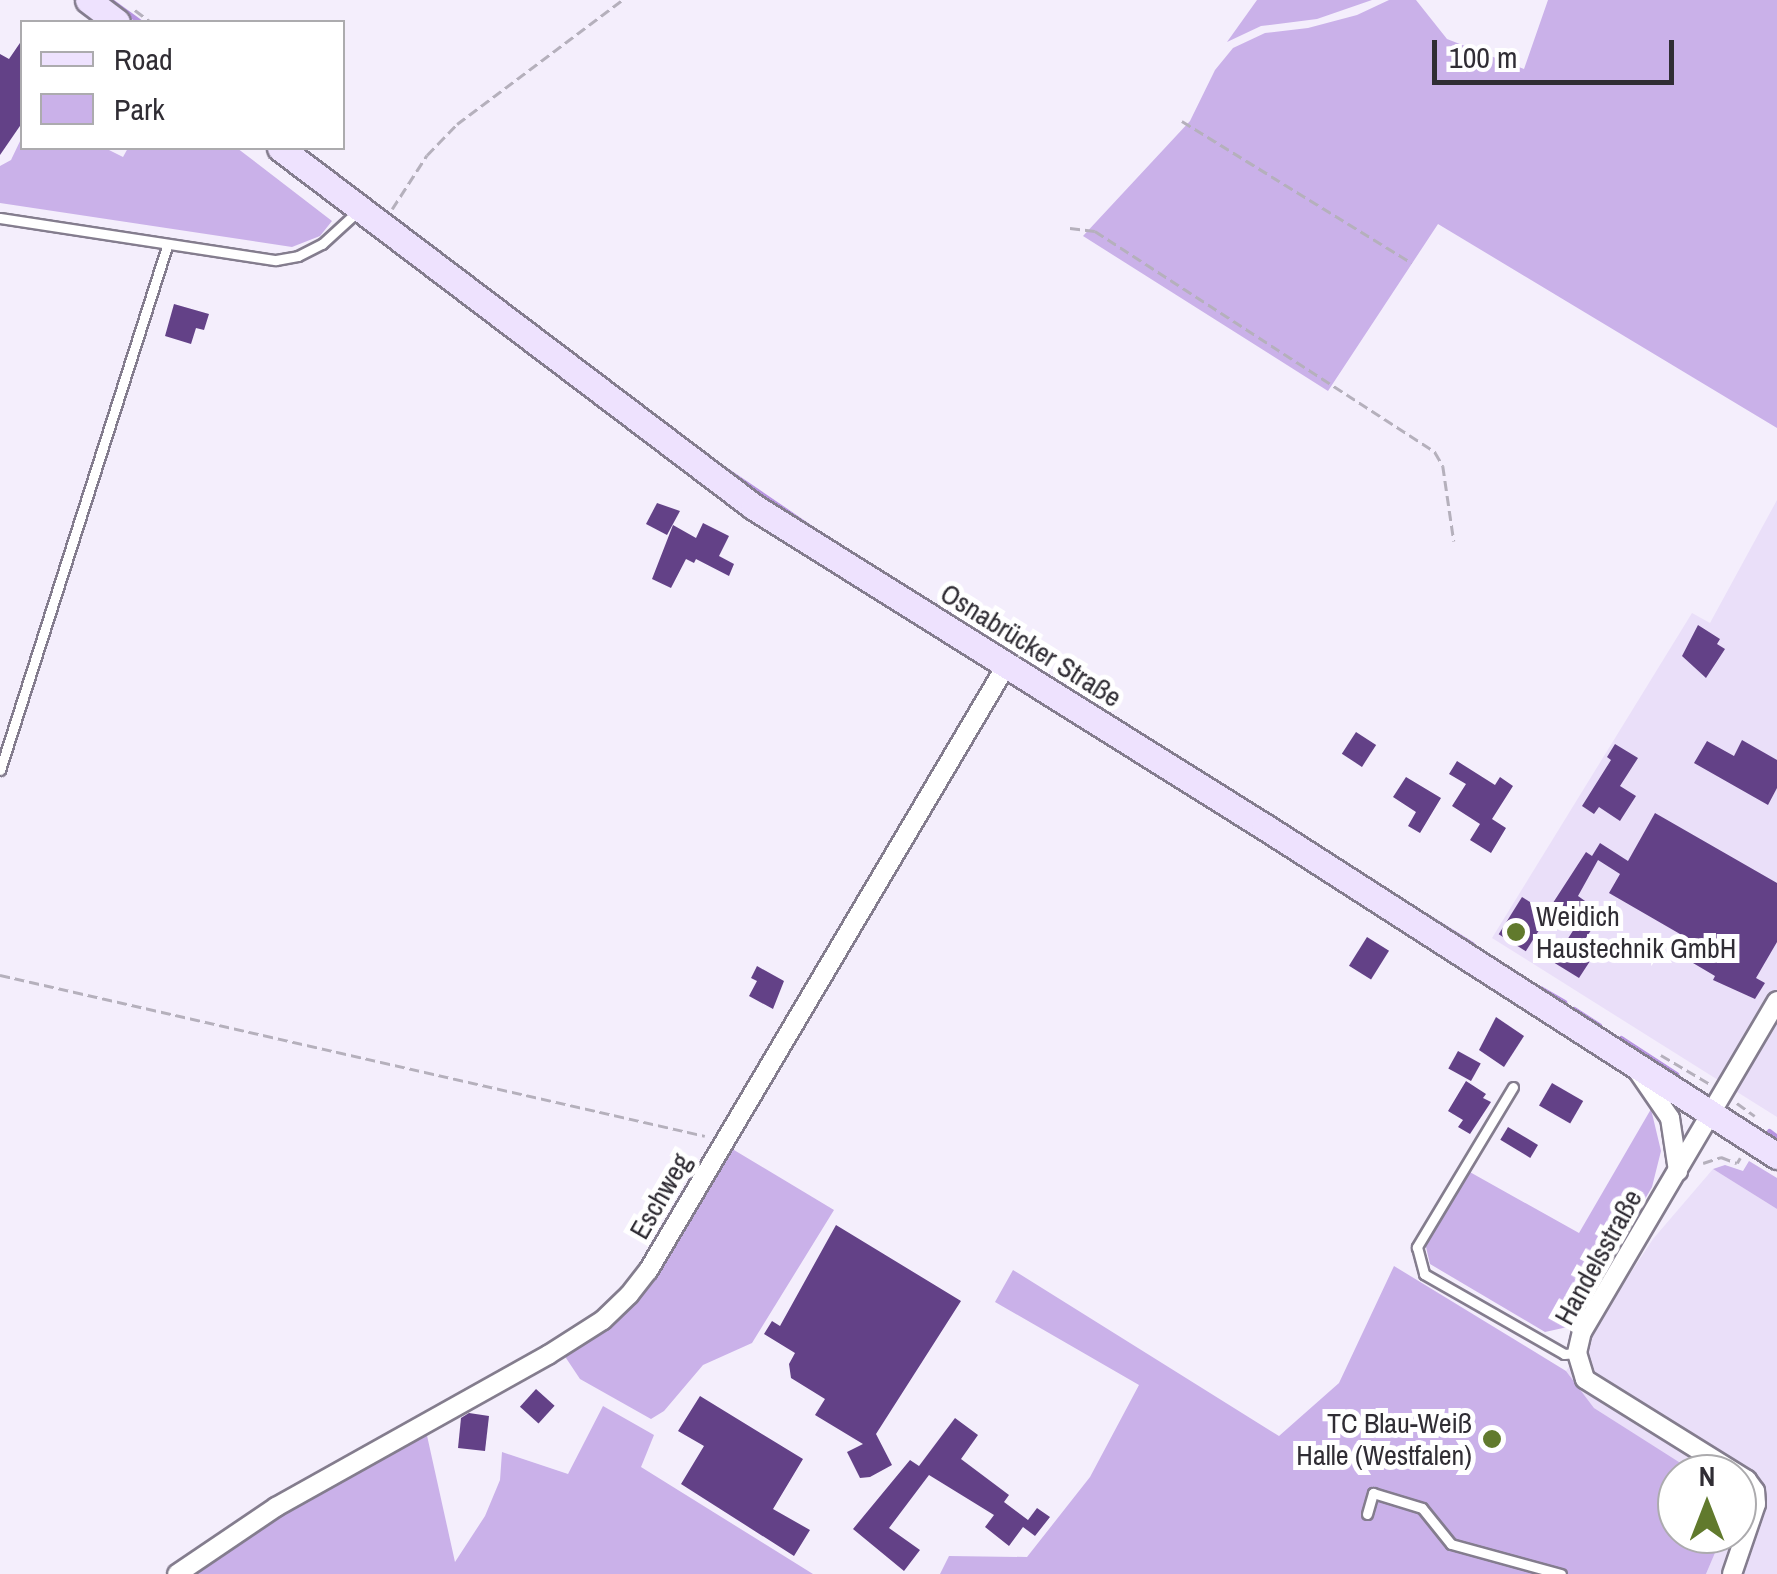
<!DOCTYPE html>
<meta charset="utf-8">
<style>
body{margin:0}
#map{position:relative;width:1777px;height:1574px;overflow:hidden;background:#f4eefc;font-family:"Archivo Narrow",sans-serif}
div>[style]{position:absolute}
.built>*{inset:0;background:#eadff9}
.green>*{inset:0;background:#cab1e9}
.stream>*{height:5px;margin:-2.5px;padding:0 2.5px;transform-origin:2.5px;border-radius:2.5px;background:#b794e1}
.building>*{inset:0;background:#634187;transform-origin:0 0}
.path>*{height:2.5px;margin-top:-1.25px;transform-origin:0;background:repeating-linear-gradient(90deg,#b5b0bc 0 10px,transparent 0 15px)}
.roads{filter:drop-shadow(2px 0 #847d8e) drop-shadow(-2px 0 #847d8e) drop-shadow(0 2px #847d8e) drop-shadow(0 -2px #847d8e)}
.service>*{height:9px;margin:-4.5px;padding:0 4.5px;transform-origin:4.5px;border-radius:4.5px;background:#fff}
.minor>*{height:18px;margin:-9px;padding:0 9px;transform-origin:9px;border-radius:9px;background:#fff}
.secondary>*{height:25px;margin:-12.5px;padding:0 12.5px;transform-origin:12.5px;border-radius:12.5px;background:#eee2fe}
.dots>*{width:28px;height:28px;translate:-50% -50%;box-sizing:border-box;border:5px solid #fff;border-radius:50%}
span{translate:-50% -50%;white-space:nowrap;text-align:center;line-height:1.15;-webkit-text-stroke:10px #fff;paint-order:stroke}
.street-label{font-size:28px;color:#302d34}
.poi-label{font-size:28px;color:#302d34}
.left{translate:0 -50%;text-align:left}
.right{translate:-100% -50%;text-align:right}
.legend{position:absolute;left:20px;top:20px;width:325px;height:130px;box-sizing:border-box;background:#fff;border:2px solid #acabae;margin:0;padding:12px 18px;list-style:none;font-size:30px;color:#302d34}
.legend li{display:flex;align-items:center;gap:20px;height:50px}
.legend b{width:50px;border:2px solid #acabae}
.north{position:absolute;left:1657px;top:1454px;width:100px;height:100px;box-sizing:border-box;background:#fff;border:2px solid #acabae;border-radius:50%;rotate:0deg;font-size:28px;font-weight:700;line-height:40px;text-align:center;color:#302d34}
.north::after{content:'';display:block;margin:auto;width:35px;height:45px;background:#617a2d;clip-path:polygon(50% 0,100% 100%,50% 72%,0 100%)}
.scale{position:absolute;left:1432px;top:40px;width:242px;height:45px;box-sizing:border-box;border:5px solid #302d34;border-top:0;padding-left:12px;font-size:30px;line-height:35px;white-space:nowrap;color:#302d34;-webkit-text-stroke:8px #fff;paint-order:stroke}
</style>
<div id="map">
<div class="built">
<div style="clip-path:polygon(1777px 500px,1777px 1117px,1492px 938px,1692px 613px,1710px 623px)"></div>
<div style="clip-path:polygon(1713px 1169px,1777px 1209px,1777px 1574px,1706px 1574px,1723px 1534px,1737px 1534px,1737px 1474px,1696px 1474px,1594px 1408px,1566px 1371px,1653px 1239px)"></div>
</div>
<div class="green">
<div style="clip-path:polygon(1257px 0,1372px 0,1317px 19px,1261px 26px,1227px 42px)"></div>
<div style="clip-path:polygon(1389px 0,1416px 0,1447px 39px,1524px 69px,1548px 0,1777px 0,1777px 428px,1438px 224px,1328px 391px,1083px 236px,1190px 121px,1215px 70px,1233px 48px,1265px 33px,1308px 28px,1357px 15px)"></div>
<div style="clip-path:polygon(22px 137px,22px 148px,105px 148px,123px 157px,128px 148px,237px 148px,332px 221px,320px 236px,292px 247px,0 203px,0 166px,11px 160px)"></div>
<div style="clip-path:polygon(1651px 1109px,1661px 1151px,1652px 1187px,1572px 1326px,1545px 1332px,1430px 1264px,1425px 1243px,1468px 1171px,1579px 1233px)"></div>
<div style="clip-path:polygon(729px 1147px,834px 1210px,752px 1343px,703px 1365px,664px 1411px,651px 1419px,580px 1379px,564px 1355px,600px 1329px)"></div>
<div style="clip-path:polygon(1749px 1161px,1777px 1178px,1777px 1209px,1713px 1169px,1725px 1165px,1743px 1171px)"></div>
<div style="clip-path:polygon(1394px 1266px,1566px 1371px,1594px 1408px,1693px 1471px,1696px 1474px,1677px 1474px,1677px 1534px,1723px 1534px,1706px 1574px,940px 1574px,949px 1556px,1027px 1557px,1090px 1477px,1139px 1385px,995px 1302px,1013px 1270px,1279px 1436px,1339px 1383px)"></div>
<div style="clip-path:polygon(603px 1406px,654px 1435px,641px 1467px,813px 1574px,189px 1574px,264px 1522px,426px 1431px,455px 1562px,485px 1516px,500px 1480px,502px 1452px,568px 1474px)"></div>
</div>
<div class="stream">
<div style="left:110px;top:0;width:37px;rotate:36deg"></div>
<div style="left:719px;top:465px;width:133px;rotate:34.3deg"></div>
<div style="left:1427px;top:916px;width:53px;rotate:31.9deg"></div>
<div style="left:1540px;top:988px;width:28px;rotate:30deg"></div>
<div style="left:1574px;top:1009px;width:30px;rotate:33deg"></div>
<div style="left:1621px;top:1038px;width:66px;rotate:33.2deg"></div>
<div style="left:1769px;top:1131px;width:10px;rotate:37deg"></div>
</div>
<div class="building">
<div style="clip-path:polygon(22px 40px,22px 123px,0 155px,0 54px,9px 59px)"></div>
<div style="clip-path:polygon(174px 304px,209px 314px,204px 330px,196px 328px,191px 344px,165px 336px)"></div>
<div style="clip-path:polygon(657px 503px,680px 511px,667px 535px,646px 524px)"></div>
<div style="clip-path:polygon(703px 523px,729px 536px,719px 556px,734px 564px,729px 576px,696px 559px,694px 563px,686px 559px,671px 588px,652px 579px,673px 525px,696px 538px)"></div>
<div style="clip-path:polygon(1698px 625px,1720px 639px,1717px 644px,1725px 649px,1706px 678px,1682px 656px)"></div>
<div style="left:1356px;top:732px;width:24px;height:26px;rotate:33deg"></div>
<div style="clip-path:polygon(1742px 740px,1777px 760px,1777px 788px,1768px 805px,1694px 763px,1707px 741px,1734px 756px)"></div>
<div style="clip-path:polygon(1615px 744px,1638px 758px,1620px 786px,1636px 796px,1620px 821px,1599px 807px,1594px 814px,1582px 806px,1611px 760px,1607px 757px)"></div>
<div style="clip-path:polygon(1457px 761px,1495px 785px,1500px 777px,1513px 786px,1492px 819px,1506px 828px,1491px 853px,1470px 840px,1480px 824px,1452px 806px,1466px 784px,1449px 774px)"></div>
<div style="clip-path:polygon(1406px 777px,1441px 798px,1420px 833px,1408px 826px,1416px 812px,1393px 797px)"></div>
<div style="clip-path:polygon(1655px 813px,1777px 883px,1777px 942px,1756px 978px,1765px 983px,1755px 999px,1713px 980px,1715px 976px,1671px 950px,1680px 934px,1609px 893px,1620px 874px,1598px 860px,1578px 896px,1602px 913px,1579px 949px,1592px 958px,1579px 978px,1553px 962px,1576px 926px,1549px 909px,1586px 852px,1592px 856px,1600px 843px,1628px 861px)"></div>
<div style="left:1522px;top:897px;width:32px;height:44px;rotate:32deg"></div>
<div style="left:1367px;top:937px;width:26px;height:34px;rotate:32deg"></div>
<div style="clip-path:polygon(757px 966px,784px 981px,773px 1009px,749px 996px,757px 981px,751px 978px)"></div>
<div style="clip-path:polygon(1496px 1017px,1524px 1036px,1504px 1067px,1479px 1050px)"></div>
<div style="left:1458px;top:1051px;width:26px;height:20px;rotate:29deg"></div>
<div style="clip-path:polygon(1466px 1081px,1486px 1094px,1483px 1098px,1491px 1102px,1470px 1134px,1458px 1127px,1463px 1120px,1448px 1111px)"></div>
<div style="left:1552px;top:1083px;width:36px;height:26px;rotate:30deg"></div>
<div style="left:1508px;top:1127px;width:35px;height:15px;rotate:31deg"></div>
<div style="clip-path:polygon(836px 1225px,961px 1301px,876px 1434px,892px 1465px,870px 1477px,860px 1478px,847px 1452px,863px 1444px,815px 1415px,825px 1399px,791px 1378px,789px 1364px,795px 1353px,764px 1334px,772px 1321px,780px 1326px)"></div>
<div style="left:536px;top:1389px;width:25px;height:24px;rotate:42deg"></div>
<div style="clip-path:polygon(700px 1396px,803px 1459px,773px 1509px,810px 1530px,794px 1556px,681px 1484px,704px 1446px,678px 1431px)"></div>
<div style="clip-path:polygon(469px 1413px,489px 1416px,485px 1451px,458px 1448px,461px 1418px)"></div>
<div style="clip-path:polygon(955px 1418px,978px 1435px,961px 1459px,1009px 1495px,1004px 1502px,1028px 1520px,1037px 1508px,1050px 1517px,1035px 1536px,1023px 1527px,1009px 1546px,985px 1527px,994px 1515px,929px 1475px,889px 1528px,920px 1550px,904px 1571px,853px 1529px,910px 1460px,919px 1466px)"></div>
</div>
<div class="path">
<div style="left:135px;top:10px;width:20px;rotate:37deg"></div>
<div style="left:1182px;top:121px;width:270px;rotate:31.7deg"></div>
<div style="left:392px;top:209px;width:64px;rotate:-57.1deg"></div>
<div style="left:427px;top:155px;width:43px;rotate:-45.9deg"></div>
<div style="left:457px;top:124px;width:206px;rotate:-36.9deg"></div>
<div style="left:1070px;top:228px;width:25px;rotate:7deg"></div>
<div style="left:1095px;top:231px;width:406px;rotate:33deg"></div>
<div style="left:1435px;top:452px;width:16px;rotate:60deg"></div>
<div style="left:1443px;top:466px;width:76px;rotate:81.7deg"></div>
<div style="left:0;top:975px;width:723px;rotate:12.86deg"></div>
<div style="left:1661px;top:1055px;width:57px;rotate:30.6deg"></div>
<div style="left:1737px;top:1103px;width:22px;rotate:36deg"></div>
<div style="left:1703px;top:1163px;width:19px;rotate:-18deg"></div>
<div style="left:1721px;top:1157px;width:17px;rotate:21deg"></div>
<div style="left:1737px;top:1163px;width:6px;rotate:-59deg"></div>
</div>
<div class="roads">
<div class="service">
<div style="left:0;top:218px;width:279px;rotate:8.7deg"></div>
<div style="left:276px;top:260px;width:22px;rotate:-10deg"></div>
<div style="left:298px;top:256px;width:27px;rotate:-27deg"></div>
<div style="left:322px;top:244px;width:49px;rotate:-42.5deg"></div>
<div style="left:0;top:770px;width:550px;rotate:-72.32deg"></div>
<div style="left:1513px;top:1087px;width:187px;rotate:121deg"></div>
<div style="left:1417px;top:1247px;width:28px;rotate:75deg"></div>
<div style="left:1424px;top:1274px;width:161px;rotate:29.7deg"></div>
<div style="left:1564px;top:1354px;width:13px;rotate:-4deg"></div>
<div style="left:1367px;top:1514px;width:22px;rotate:-74deg"></div>
<div style="left:1373px;top:1493px;width:51px;rotate:17deg"></div>
<div style="left:1422px;top:1508px;width:46px;rotate:51.1deg"></div>
<div style="left:1451px;top:1544px;width:114px;rotate:15.3deg"></div>
</div>
<div class="minor">
<div style="left:1639px;top:1073px;width:55px;rotate:55.4deg"></div>
<div style="left:1670px;top:1118px;width:54px;rotate:81.4deg"></div>
<div style="left:177px;top:1574px;width:120px;rotate:-34.1deg"></div>
<div style="left:276px;top:1507px;width:312px;rotate:-29.2deg"></div>
<div style="left:548px;top:1355px;width:65px;rotate:-32.5deg"></div>
<div style="left:603px;top:1320px;width:36px;rotate:-44deg"></div>
<div style="left:629px;top:1295px;width:31px;rotate:-52deg"></div>
<div style="left:648px;top:1271px;width:703px;rotate:-59.39deg"></div>
<div style="left:1732px;top:1574px;width:74px;rotate:-71.1deg"></div>
<div style="left:1756px;top:1504px;width:13px;rotate:-94deg"></div>
<div style="left:1755px;top:1491px;width:14px;rotate:-126deg"></div>
<div style="left:1747px;top:1480px;width:191px;rotate:-148.1deg"></div>
<div style="left:1585px;top:1379px;width:27px;rotate:-107deg"></div>
<div style="left:1577px;top:1353px;width:22px;rotate:-77deg"></div>
<div style="left:1582px;top:1332px;width:384px;rotate:-59.5deg"></div>
</div>
<div class="secondary">
<div style="left:88px;top:0;width:36px;rotate:37deg"></div>
<div style="left:280px;top:148px;width:595px;rotate:37.14deg"></div>
<div style="left:754px;top:507px;width:603px;rotate:32.06deg"></div>
<div style="left:1265px;top:827px;width:609px;rotate:32.72deg"></div>
</div>
</div>
<div class="dots">
<div style="left:1516px;top:932px;background:#617a2d"></div>
<div style="left:1492px;top:1439px;background:#617a2d"></div>
</div>
<div class="street-label">
<span style="left:1031px;top:645px;rotate:32deg">Osnabrücker Straße</span>
<span style="left:660px;top:1196px;rotate:-60deg">Eschweg</span>
<span style="left:1598px;top:1257px;rotate:-61deg">Handelsstraße</span>
</div>
<div class="poi-label">
<span class="left" style="left:1536px;top:932px">Weidich<br>Haustechnik GmbH</span>
<span class="right" style="left:1472px;top:1439px">TC Blau-Weiß<br>Halle (Westfalen)</span>
</div>
<ul class="legend">
<li><b style="height:12px;background:#eee2fe"></b>Road</li>
<li><b style="height:28px;background:#cab1e9"></b>Park</li>
</ul>
<div class="north">N</div>
<div class="scale">100 m</div>
</div>
